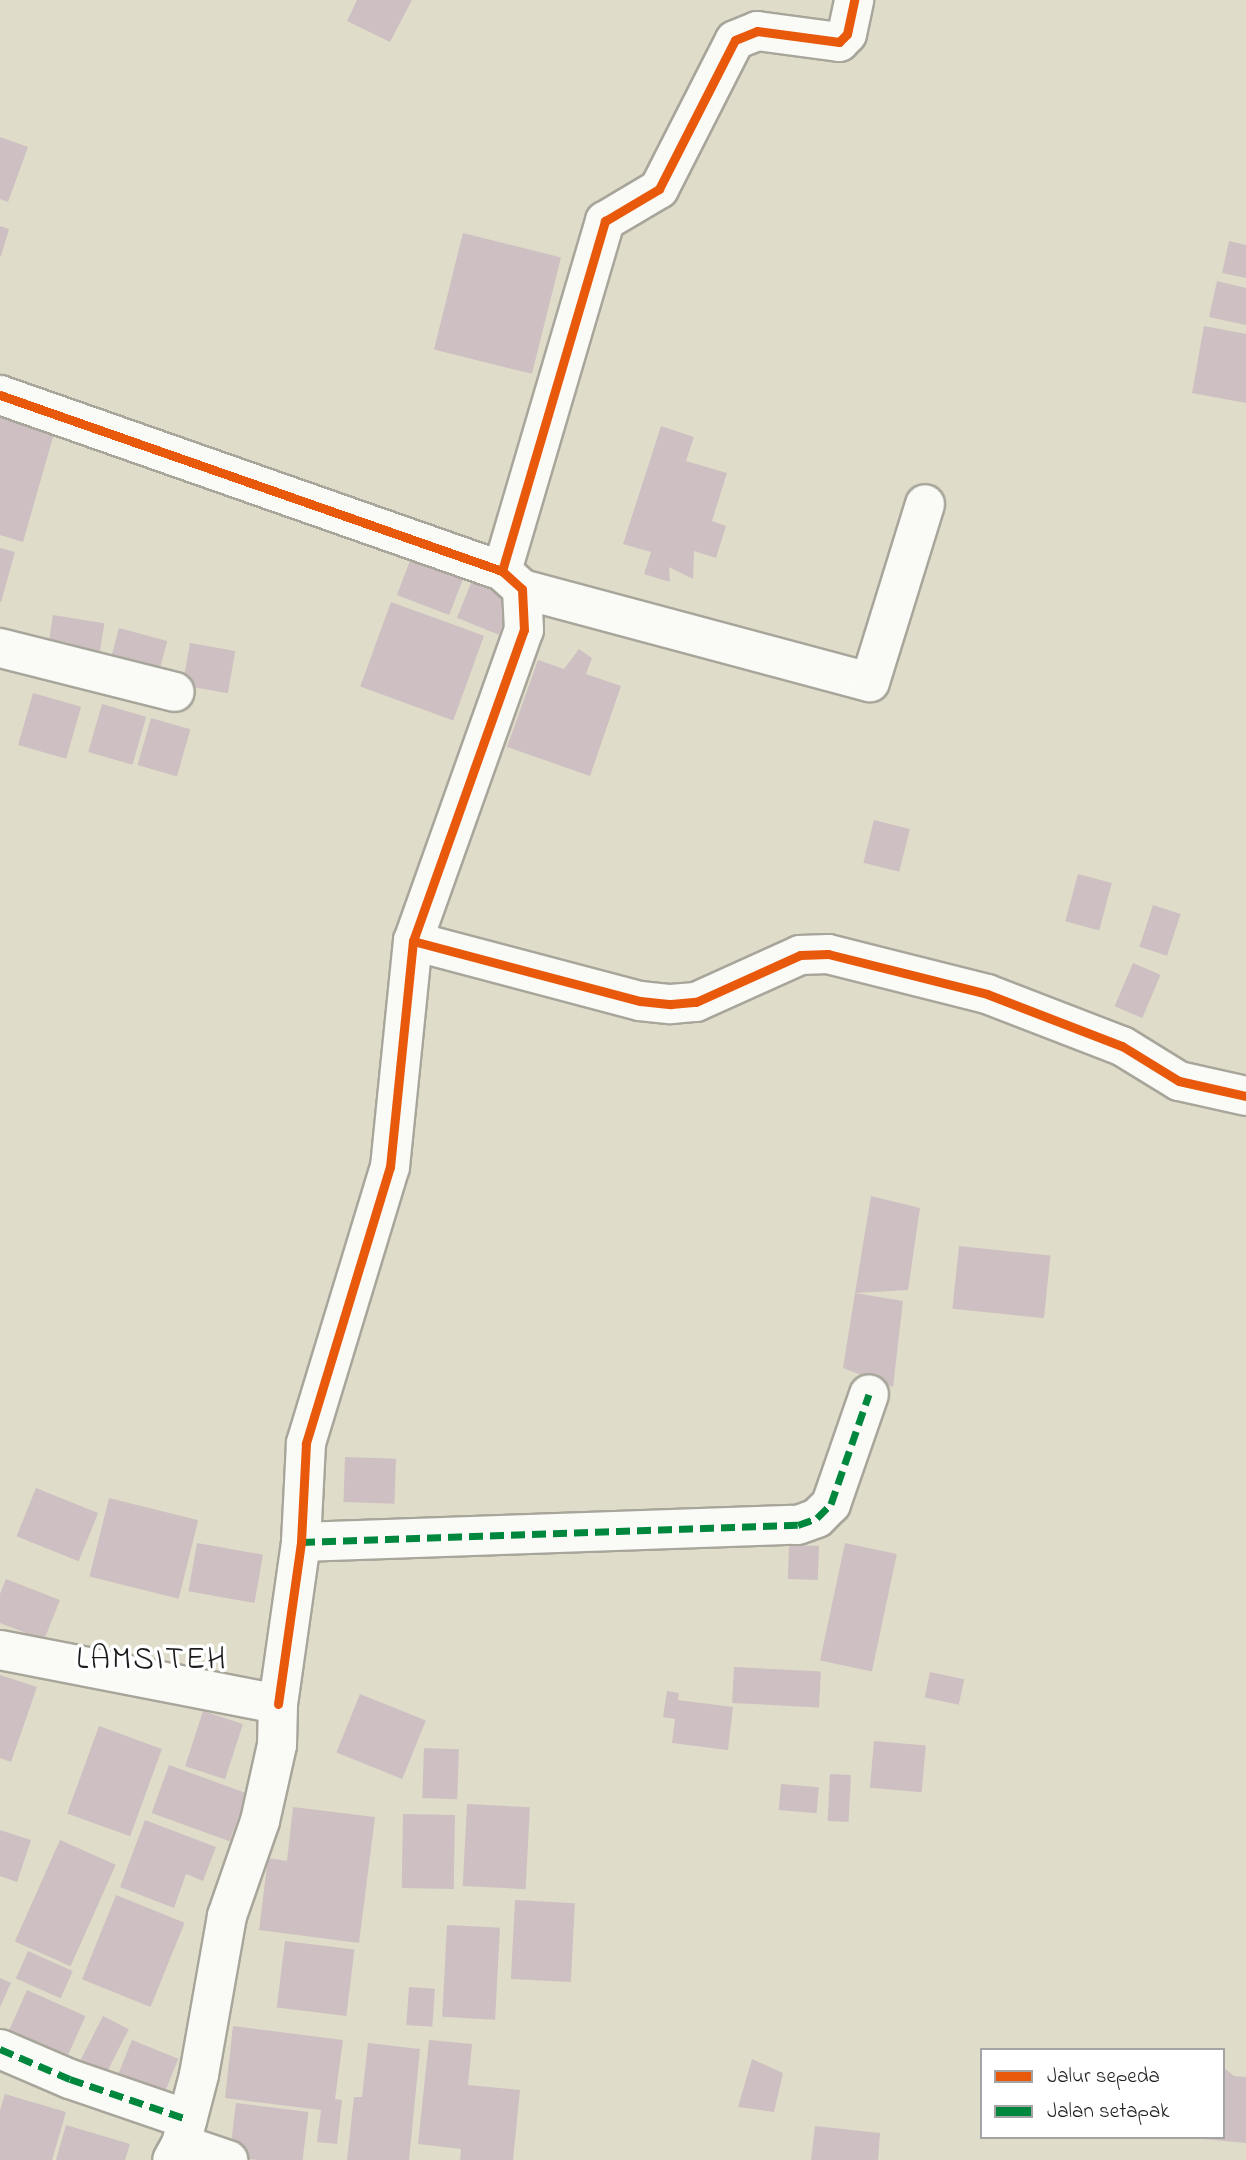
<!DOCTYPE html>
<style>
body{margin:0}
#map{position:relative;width:1246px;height:2160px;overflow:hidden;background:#dfdcc9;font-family:"Indie Flower",sans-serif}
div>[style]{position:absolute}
.building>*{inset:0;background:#cec0c2;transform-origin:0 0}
.roads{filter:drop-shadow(2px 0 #a8a69b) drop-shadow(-2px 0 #a8a69b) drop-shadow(0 2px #a8a69b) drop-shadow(0 -2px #a8a69b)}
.street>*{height:38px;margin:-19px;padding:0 19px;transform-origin:19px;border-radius:19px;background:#fafaf7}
.quiet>*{height:7px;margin-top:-3.5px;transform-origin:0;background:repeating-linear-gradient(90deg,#00873e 0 14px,transparent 0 21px)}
.cycleway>*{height:9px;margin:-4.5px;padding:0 4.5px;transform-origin:4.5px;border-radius:4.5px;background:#e8590c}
span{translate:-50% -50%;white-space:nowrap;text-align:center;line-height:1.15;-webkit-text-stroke:7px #fff;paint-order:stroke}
.quarter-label{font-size:32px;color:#1c1c1c;letter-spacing:2px}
.legend{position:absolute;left:980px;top:2048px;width:245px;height:91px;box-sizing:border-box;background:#fff;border:2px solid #a4a4a4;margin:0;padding:9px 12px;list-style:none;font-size:21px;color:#1c1c1c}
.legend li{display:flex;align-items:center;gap:14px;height:35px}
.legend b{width:35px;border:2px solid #a4a4a4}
</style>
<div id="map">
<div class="building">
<div style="clip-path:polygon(357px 0,412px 0,390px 42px,347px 21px)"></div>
<div style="clip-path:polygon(0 137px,28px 147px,8px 202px,0 199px)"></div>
<div style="clip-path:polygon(0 226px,9px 229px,1px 256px,0 256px)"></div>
<div style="left:463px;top:233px;width:101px;height:120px;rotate:14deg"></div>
<div style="clip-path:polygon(1229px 241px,1246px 245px,1246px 278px,1222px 273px)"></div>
<div style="clip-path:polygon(1217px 281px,1246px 288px,1246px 325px,1209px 317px)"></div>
<div style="clip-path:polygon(1204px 326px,1246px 334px,1246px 403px,1192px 393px)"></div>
<div style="clip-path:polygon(0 414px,55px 430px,23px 542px,0 535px)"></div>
<div style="clip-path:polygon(661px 426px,694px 437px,686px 461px,727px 473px,712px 521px,726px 526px,716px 558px,694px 551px,693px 579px,669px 567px,670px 582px,644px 574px,651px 552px,623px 544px)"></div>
<div style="clip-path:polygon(0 548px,15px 552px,1px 602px,0 602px)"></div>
<div style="left:413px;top:553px;width:56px;height:45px;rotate:21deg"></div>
<div style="left:473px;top:578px;width:45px;height:43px;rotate:22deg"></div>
<div style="left:391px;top:602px;width:99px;height:90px;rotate:20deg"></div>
<div style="left:53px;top:615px;width:52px;height:42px;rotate:9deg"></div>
<div style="left:119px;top:628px;width:50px;height:42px;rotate:15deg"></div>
<div style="left:190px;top:643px;width:46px;height:43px;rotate:10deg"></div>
<div style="clip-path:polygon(579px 649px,592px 658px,586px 674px,621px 686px,590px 776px,507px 747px,538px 660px,564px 669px)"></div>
<div style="left:33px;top:693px;width:50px;height:54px;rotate:16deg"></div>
<div style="left:102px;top:704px;width:46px;height:50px;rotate:16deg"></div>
<div style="left:151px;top:718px;width:41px;height:49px;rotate:16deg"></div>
<div style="left:874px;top:820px;width:37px;height:44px;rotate:14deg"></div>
<div style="left:1078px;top:874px;width:35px;height:49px;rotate:15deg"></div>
<div style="left:1153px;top:905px;width:29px;height:44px;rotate:18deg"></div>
<div style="left:1133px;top:963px;width:30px;height:47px;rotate:23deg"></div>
<div style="clip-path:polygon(871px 1196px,920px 1208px,908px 1290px,855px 1293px)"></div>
<div style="left:959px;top:1246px;width:92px;height:63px;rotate:6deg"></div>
<div style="clip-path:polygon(855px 1293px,903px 1301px,893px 1387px,843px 1368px)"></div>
<div style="left:345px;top:1457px;width:51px;height:45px;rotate:2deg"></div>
<div style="left:36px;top:1488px;width:67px;height:52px;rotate:22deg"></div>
<div style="left:109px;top:1498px;width:92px;height:81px;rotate:14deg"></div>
<div style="left:197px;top:1543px;width:67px;height:49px;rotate:10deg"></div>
<div style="left:845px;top:1543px;width:53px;height:120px;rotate:12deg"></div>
<div style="left:789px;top:1545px;width:30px;height:34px;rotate:2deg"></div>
<div style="clip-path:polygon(6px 1579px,60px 1600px,44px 1640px,0 1623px,0 1594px)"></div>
<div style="left:734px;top:1667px;width:87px;height:36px;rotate:3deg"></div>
<div style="left:930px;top:1672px;width:35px;height:26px;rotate:12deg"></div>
<div style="clip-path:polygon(0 1675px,37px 1687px,11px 1762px,0 1758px)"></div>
<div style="clip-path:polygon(667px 1691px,679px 1693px,678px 1700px,733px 1707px,728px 1750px,672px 1743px,675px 1719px,663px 1717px)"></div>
<div style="left:360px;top:1694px;width:71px;height:63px;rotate:22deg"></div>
<div style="left:203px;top:1711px;width:42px;height:58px;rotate:18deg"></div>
<div style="left:99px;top:1726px;width:67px;height:93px;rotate:20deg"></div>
<div style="left:874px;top:1741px;width:52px;height:47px;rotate:5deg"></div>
<div style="left:424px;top:1748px;width:35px;height:50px;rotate:2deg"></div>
<div style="left:169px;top:1765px;width:83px;height:51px;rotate:20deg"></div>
<div style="left:830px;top:1774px;width:21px;height:47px;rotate:3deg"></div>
<div style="left:781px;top:1784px;width:38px;height:26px;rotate:5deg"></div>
<div style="left:467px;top:1804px;width:63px;height:82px;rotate:3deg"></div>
<div style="clip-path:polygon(293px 1807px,375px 1817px,359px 1943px,259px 1930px,268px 1858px,287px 1861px)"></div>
<div style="left:403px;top:1814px;width:52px;height:74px;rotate:1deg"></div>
<div style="clip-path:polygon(145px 1820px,216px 1847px,203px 1881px,186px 1874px,174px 1908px,120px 1887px)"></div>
<div style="clip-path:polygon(0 1830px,31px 1840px,17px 1882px,0 1876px)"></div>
<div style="left:60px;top:1840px;width:61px;height:111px;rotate:24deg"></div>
<div style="left:116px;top:1895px;width:74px;height:91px;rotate:22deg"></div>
<div style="left:515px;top:1900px;width:60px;height:79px;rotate:3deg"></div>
<div style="left:447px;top:1925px;width:53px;height:92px;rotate:3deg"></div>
<div style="left:285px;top:1941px;width:70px;height:67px;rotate:7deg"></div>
<div style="left:28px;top:1951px;width:49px;height:30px;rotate:24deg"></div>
<div style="clip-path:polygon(0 1978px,11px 1983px,0 2007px)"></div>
<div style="left:409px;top:1987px;width:26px;height:38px;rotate:4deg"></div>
<div style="left:27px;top:1990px;width:64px;height:60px;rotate:24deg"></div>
<div style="left:103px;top:2016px;width:29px;height:51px;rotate:27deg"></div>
<div style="clip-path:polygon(233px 2026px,343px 2040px,335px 2099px,342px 2100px,337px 2144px,317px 2142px,321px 2110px,225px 2098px)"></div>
<div style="left:132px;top:2040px;width:50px;height:42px;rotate:22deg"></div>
<div style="clip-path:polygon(429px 2040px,472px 2044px,468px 2085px,520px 2090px,513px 2160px,460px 2160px,461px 2149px,418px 2144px)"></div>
<div style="clip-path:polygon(368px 2043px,420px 2049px,409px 2160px,347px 2160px,354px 2097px,362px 2097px)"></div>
<div style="clip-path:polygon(752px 2059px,783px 2073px,774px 2112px,738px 2107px)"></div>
<div style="clip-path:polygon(1223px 2067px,1234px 2076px,1246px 2077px,1246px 2143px,1203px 2139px,1223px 2137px)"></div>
<div style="clip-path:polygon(5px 2094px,66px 2112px,52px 2160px,0 2160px,0 2110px)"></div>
<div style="left:236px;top:2103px;width:73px;height:54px;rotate:7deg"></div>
<div style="clip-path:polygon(66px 2125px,130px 2144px,125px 2160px,56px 2160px)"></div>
<div style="clip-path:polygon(815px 2126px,880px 2133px,878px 2160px,811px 2160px)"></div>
</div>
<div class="roads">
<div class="street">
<div style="left:0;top:395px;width:532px;rotate:19.32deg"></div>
<div style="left:502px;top:571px;width:365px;rotate:-73.6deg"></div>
<div style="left:605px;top:221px;width:63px;rotate:-30.7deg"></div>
<div style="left:659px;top:189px;width:167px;rotate:-63deg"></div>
<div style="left:735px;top:40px;width:24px;rotate:-22deg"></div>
<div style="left:757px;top:31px;width:83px;rotate:7.6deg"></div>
<div style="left:839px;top:42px;width:11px;rotate:-45deg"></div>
<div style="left:847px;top:34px;width:35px;rotate:-78deg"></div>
<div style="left:522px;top:589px;width:360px;rotate:15deg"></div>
<div style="left:870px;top:682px;width:186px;rotate:-72.8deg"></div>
<div style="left:0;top:648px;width:180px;rotate:14.1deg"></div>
<div style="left:413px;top:941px;width:235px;rotate:14.8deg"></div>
<div style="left:640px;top:1001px;width:31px;rotate:6deg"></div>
<div style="left:671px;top:1004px;width:25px;rotate:-5deg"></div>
<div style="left:696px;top:1002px;width:114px;rotate:-24.3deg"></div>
<div style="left:800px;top:955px;width:28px;rotate:-2deg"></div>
<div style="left:828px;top:954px;width:164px;rotate:14.1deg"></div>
<div style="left:987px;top:994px;width:145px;rotate:21.1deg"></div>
<div style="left:1122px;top:1046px;width:67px;rotate:31.6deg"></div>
<div style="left:1179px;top:1081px;width:69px;rotate:12.6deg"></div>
<div style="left:301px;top:1542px;width:497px;rotate:-2deg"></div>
<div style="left:798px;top:1525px;width:20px;rotate:-20deg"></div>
<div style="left:817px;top:1518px;width:20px;rotate:-45deg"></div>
<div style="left:831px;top:1504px;width:116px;rotate:-70.9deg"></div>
<div style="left:0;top:1650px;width:283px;rotate:11deg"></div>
<div style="left:278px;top:1704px;width:41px;rotate:91.4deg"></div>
<div style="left:277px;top:1745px;width:78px;rotate:102.6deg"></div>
<div style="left:260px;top:1821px;width:101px;rotate:109.2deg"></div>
<div style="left:227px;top:1916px;width:161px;rotate:100deg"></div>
<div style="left:199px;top:2075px;width:71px;rotate:104.6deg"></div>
<div style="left:181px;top:2144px;width:18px;rotate:119deg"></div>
<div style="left:278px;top:1704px;width:164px;rotate:-81.9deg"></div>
<div style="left:301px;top:1542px;width:99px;rotate:-87.1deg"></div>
<div style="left:306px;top:1443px;width:288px;rotate:-73.1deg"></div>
<div style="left:390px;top:1167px;width:227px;rotate:-84.2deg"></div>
<div style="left:413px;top:941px;width:330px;rotate:-70.4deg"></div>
<div style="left:524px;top:630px;width:41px;rotate:-92.8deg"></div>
<div style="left:522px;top:589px;width:27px;rotate:-138deg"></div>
<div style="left:0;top:2049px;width:76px;rotate:23.2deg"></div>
<div style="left:70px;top:2079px;width:124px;rotate:18.9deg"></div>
<div style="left:181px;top:2144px;width:50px;rotate:18.8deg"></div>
</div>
</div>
<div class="quiet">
<div style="left:301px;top:1542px;width:497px;rotate:-2deg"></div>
<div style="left:798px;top:1525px;width:20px;rotate:-20deg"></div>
<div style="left:817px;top:1518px;width:20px;rotate:-45deg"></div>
<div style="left:831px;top:1504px;width:116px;rotate:-70.9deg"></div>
<div style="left:0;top:2049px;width:76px;rotate:23.2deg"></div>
<div style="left:70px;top:2079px;width:124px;rotate:18.9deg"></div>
</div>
<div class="cycleway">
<div style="left:0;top:395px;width:532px;rotate:19.32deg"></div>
<div style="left:502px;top:571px;width:365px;rotate:-73.6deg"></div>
<div style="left:605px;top:221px;width:63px;rotate:-30.7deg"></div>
<div style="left:659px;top:189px;width:167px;rotate:-63deg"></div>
<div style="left:735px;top:40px;width:24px;rotate:-22deg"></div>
<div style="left:757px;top:31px;width:83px;rotate:7.6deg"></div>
<div style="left:839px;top:42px;width:11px;rotate:-45deg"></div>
<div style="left:847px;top:34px;width:35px;rotate:-78deg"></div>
<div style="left:413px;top:941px;width:235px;rotate:14.8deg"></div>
<div style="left:640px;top:1001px;width:31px;rotate:6deg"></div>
<div style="left:671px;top:1004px;width:25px;rotate:-5deg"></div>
<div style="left:696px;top:1002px;width:114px;rotate:-24.3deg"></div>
<div style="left:800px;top:955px;width:28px;rotate:-2deg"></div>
<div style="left:828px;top:954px;width:164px;rotate:14.1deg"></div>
<div style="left:987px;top:994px;width:145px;rotate:21.1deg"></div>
<div style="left:1122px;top:1046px;width:67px;rotate:31.6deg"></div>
<div style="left:1179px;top:1081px;width:69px;rotate:12.6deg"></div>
<div style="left:278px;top:1704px;width:164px;rotate:-81.9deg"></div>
<div style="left:301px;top:1542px;width:99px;rotate:-87.1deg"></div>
<div style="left:306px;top:1443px;width:288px;rotate:-73.1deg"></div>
<div style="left:390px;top:1167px;width:227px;rotate:-84.2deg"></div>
<div style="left:413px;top:941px;width:330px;rotate:-70.4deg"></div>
<div style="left:524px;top:630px;width:41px;rotate:-92.8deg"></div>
<div style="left:522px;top:589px;width:27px;rotate:-138deg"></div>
</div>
<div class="quarter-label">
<span style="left:152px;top:1661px">LAMSITEH</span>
</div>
<ul class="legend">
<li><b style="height:9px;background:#e8590c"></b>Jalur sepeda</li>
<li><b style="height:9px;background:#00873e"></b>Jalan setapak</li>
</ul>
</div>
